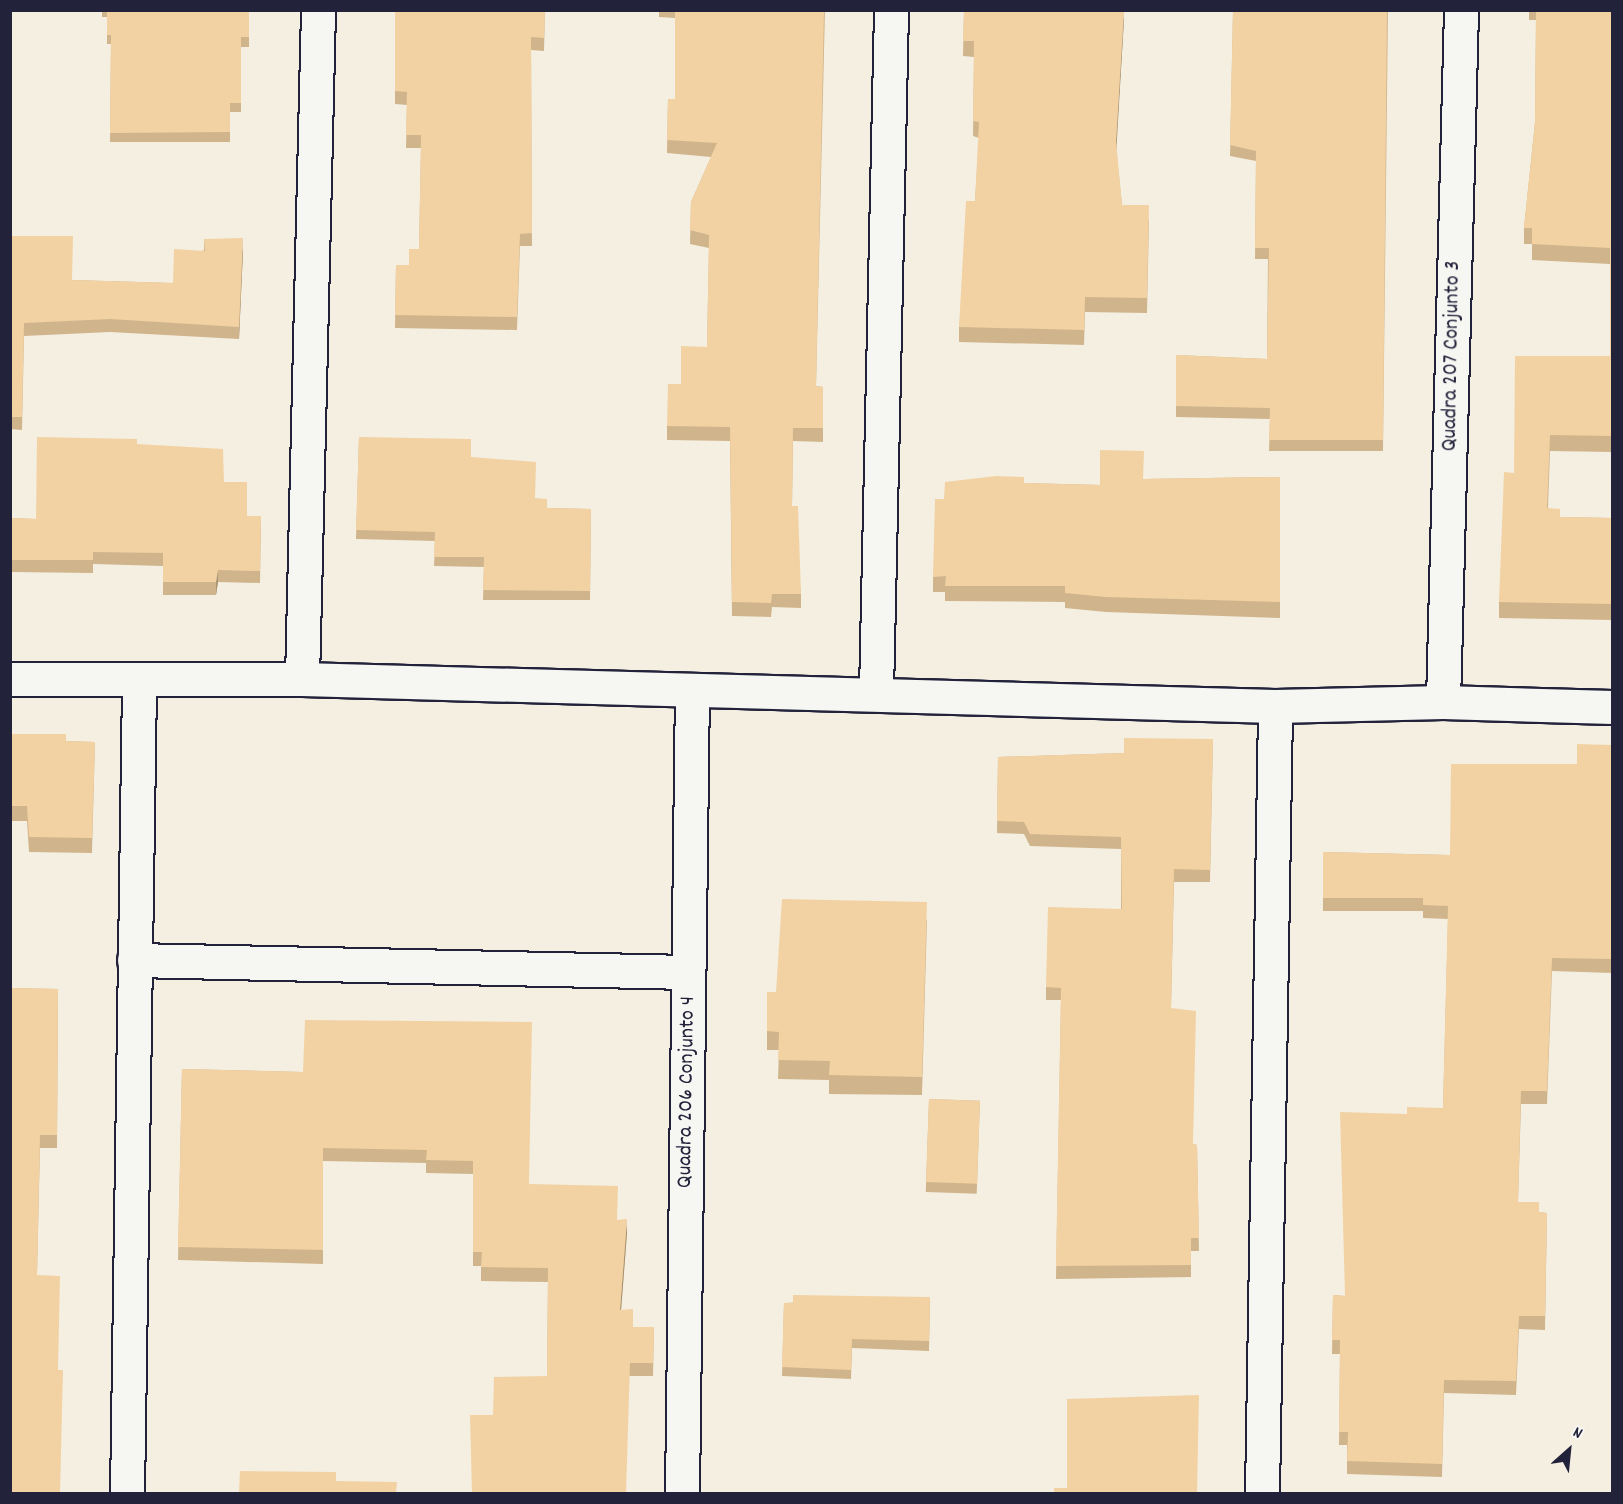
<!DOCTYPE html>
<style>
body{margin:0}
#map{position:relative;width:1623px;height:1504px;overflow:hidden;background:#f5efe2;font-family:Dekko,sans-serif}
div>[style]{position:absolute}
.roads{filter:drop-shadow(2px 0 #22223b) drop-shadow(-2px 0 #22223b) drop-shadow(0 2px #22223b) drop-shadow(0 -2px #22223b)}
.minor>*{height:33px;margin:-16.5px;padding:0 16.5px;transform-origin:16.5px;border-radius:16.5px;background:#f6f6f2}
.wall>*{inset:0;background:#d0b58c;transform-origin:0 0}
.shaded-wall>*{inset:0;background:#a99372}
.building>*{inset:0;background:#f2d2a3;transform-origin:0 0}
span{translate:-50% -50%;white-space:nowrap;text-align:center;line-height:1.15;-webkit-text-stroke:4.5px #f6f6f2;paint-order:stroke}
.street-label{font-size:22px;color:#22223b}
.frame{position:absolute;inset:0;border:12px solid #22223b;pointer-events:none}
.north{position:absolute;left:1539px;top:1420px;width:60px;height:60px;-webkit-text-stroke:4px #f6f6f2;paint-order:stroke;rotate:27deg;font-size:16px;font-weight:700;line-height:24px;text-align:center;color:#22223b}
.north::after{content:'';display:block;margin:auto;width:21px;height:27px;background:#22223b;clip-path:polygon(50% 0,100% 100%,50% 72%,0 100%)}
</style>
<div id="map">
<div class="roads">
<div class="minor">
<div style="left:10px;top:679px;width:292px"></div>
<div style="left:302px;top:679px;width:973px;rotate:1.59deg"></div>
<div style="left:1275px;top:706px;width:168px;rotate:-1.4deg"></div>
<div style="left:1443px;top:702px;width:169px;rotate:1.7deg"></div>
<div style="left:302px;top:679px;width:669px;rotate:-88.63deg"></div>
<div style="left:876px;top:692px;width:682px;rotate:-88.74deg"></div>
<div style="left:1443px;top:702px;width:692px;rotate:-88.51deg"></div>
<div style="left:134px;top:960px;width:554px;rotate:1.24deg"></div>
<div style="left:127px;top:1494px;width:811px;rotate:-89.15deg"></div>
<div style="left:682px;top:1494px;width:803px;rotate:-89.29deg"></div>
<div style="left:1262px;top:1494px;width:788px;rotate:-89.05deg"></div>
</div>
</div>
<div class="wall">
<div style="clip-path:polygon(102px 10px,249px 10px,249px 47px,241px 47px,241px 112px,230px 112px,230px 142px,110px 142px,111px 44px,107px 44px,107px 17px,102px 17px)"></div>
<div style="clip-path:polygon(395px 10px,545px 10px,544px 51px,531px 50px,532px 246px,520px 246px,517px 330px,395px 328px,396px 265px,409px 265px,419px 249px,421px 148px,406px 148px,407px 105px,395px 104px)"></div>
<div style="clip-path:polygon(659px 10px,825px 10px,816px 386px,823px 387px,823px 442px,793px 441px,792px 506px,801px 594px,801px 608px,772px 607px,771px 617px,732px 616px,730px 441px,667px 440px,667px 426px,681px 384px,707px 347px,709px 248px,690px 244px,691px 202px,711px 157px,667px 153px,668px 99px,675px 99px,675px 18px,659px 17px)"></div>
<div style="clip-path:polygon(964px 10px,1124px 19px,1116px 147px,1122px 205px,1149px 220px,1147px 313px,1085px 312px,1084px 345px,959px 342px,959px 327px,975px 201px,979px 138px,973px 136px,974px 57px,963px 56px)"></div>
<div style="clip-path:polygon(1233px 10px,1388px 10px,1383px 451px,1269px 451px,1270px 419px,1176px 417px,1176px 355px,1267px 359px,1268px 259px,1255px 259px,1256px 161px,1230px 156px)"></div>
<div style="clip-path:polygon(1529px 10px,1612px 10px,1612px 452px,1550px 451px,1548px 508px,1560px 517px,1612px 518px,1612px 620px,1499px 618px,1499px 602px,1514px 473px,1610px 356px,1610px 264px,1532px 260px,1532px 244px,1524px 244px,1524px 228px,1535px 122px,1536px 20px,1529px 20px)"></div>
<div style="clip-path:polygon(10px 236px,72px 280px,173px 283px,204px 250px,204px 239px,243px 251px,239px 339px,110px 332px,24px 336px,22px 430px,10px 429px)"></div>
<div style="clip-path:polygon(359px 437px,471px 457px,535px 498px,547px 508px,591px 509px,590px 600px,483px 600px,484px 567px,434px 566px,435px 541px,356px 539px)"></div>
<div style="clip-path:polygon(137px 444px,224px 482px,247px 516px,261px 516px,260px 583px,218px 582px,216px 595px,163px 595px,163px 566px,93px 564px,93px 573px,10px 572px,10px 518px,36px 519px)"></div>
<div style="clip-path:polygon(1280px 477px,1280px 618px,1106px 612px,1065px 608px,1065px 602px,945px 601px,945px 592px,933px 592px,933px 577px,944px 499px,1024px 483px,1100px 485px,1144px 479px)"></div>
<div style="clip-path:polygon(10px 734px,66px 741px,95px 742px,92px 853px,29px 852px,27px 821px,10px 821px)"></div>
<div style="clip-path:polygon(1213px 739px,1210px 882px,1174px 882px,1171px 1008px,1193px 1144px,1197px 1145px,1199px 1251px,1191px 1251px,1191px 1277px,1056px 1279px,1061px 1000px,1046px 1000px,1046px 987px,1121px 909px,1121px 849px,1030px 846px,1024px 834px,997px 833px,998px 757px,1124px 753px)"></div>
<div style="clip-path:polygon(1612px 745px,1612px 973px,1552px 971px,1547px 1104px,1521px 1104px,1518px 1202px,1539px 1212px,1547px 1213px,1545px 1330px,1519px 1329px,1516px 1395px,1444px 1393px,1442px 1477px,1347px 1474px,1347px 1445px,1339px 1445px,1340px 1354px,1332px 1354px,1333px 1295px,1345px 1296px,1443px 1108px,1448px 919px,1423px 918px,1423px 911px,1323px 911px,1323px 852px,1450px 855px,1577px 764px)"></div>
<div style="clip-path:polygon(927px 920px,922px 1095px,829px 1094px,829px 1080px,778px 1079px,779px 1050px,767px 1050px,767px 992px,776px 992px)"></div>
<div style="clip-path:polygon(10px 988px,58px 989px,57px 1148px,40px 1148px,37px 1275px)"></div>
<div style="clip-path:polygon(182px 1069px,303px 1072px,529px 1184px,617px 1220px,627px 1233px,621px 1310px,633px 1327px,654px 1327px,653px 1376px,630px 1376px,493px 1415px,547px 1376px,548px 1282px,481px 1281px,481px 1266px,473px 1266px,473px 1174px,426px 1173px,426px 1163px,323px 1161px,323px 1264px,178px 1260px)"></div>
<div style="left:929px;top:1099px;width:51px;height:93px;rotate:2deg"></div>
<div style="clip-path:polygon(930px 1297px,929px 1351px,852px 1348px,851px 1379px,782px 1376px,784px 1303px)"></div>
</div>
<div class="shaded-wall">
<div style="clip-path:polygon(1124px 10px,1124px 19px,1116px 156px,1116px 141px)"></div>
<div style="clip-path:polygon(243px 238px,243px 251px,239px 339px,239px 327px)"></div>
<div style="clip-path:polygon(218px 570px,218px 582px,216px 595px,216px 582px)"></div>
<div style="clip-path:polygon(627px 1219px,627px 1233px,620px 1324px,620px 1310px)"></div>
</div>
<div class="building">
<div style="clip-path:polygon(107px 10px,249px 10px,249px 37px,241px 37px,241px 103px,230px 103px,230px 132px,110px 133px,111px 35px,107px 35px)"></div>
<div style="clip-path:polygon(395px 10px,545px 10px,544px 38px,531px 37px,532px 233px,520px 234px,517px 317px,395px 315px,396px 265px,409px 265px,409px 249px,419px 249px,421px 135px,406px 135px,407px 92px,395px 91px)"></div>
<div style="clip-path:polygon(675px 10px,824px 10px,816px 386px,823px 387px,823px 428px,793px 428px,792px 506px,798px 506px,801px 594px,772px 594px,771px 603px,732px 602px,730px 427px,667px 426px,668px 384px,681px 384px,681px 346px,707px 347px,709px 235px,690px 230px,691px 202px,717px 143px,667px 140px,668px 99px,675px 99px)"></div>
<div style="clip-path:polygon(964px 10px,1124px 10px,1116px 141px,1122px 205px,1149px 205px,1147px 298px,1085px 297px,1084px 330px,959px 327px,966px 201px,975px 201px,979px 122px,973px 121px,974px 41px,963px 41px)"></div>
<div style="clip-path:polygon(1233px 10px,1387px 10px,1383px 440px,1269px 440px,1270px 408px,1176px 406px,1176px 355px,1267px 359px,1269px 248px,1255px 248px,1256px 151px,1230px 145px)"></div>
<div style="clip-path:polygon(1536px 10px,1612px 10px,1612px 436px,1550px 435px,1547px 508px,1560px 509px,1560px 517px,1612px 518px,1612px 604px,1499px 602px,1504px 472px,1514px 473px,1515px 356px,1610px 356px,1610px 248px,1532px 244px,1532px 228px,1524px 228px,1535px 122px)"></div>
<div style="clip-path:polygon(10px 236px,73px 236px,72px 280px,173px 283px,174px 249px,205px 251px,204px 239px,243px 238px,239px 327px,110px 319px,24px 323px,22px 417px,10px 417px)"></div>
<div style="clip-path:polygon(37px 437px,137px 439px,137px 444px,223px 449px,224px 482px,247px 482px,247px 516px,261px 516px,260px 571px,218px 570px,216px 582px,163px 582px,163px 553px,93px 552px,93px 560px,10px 560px,10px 518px,36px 519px)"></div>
<div style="clip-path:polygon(359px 437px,471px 439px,471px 457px,536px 462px,535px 498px,547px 499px,547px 508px,591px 509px,590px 591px,483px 590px,484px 557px,434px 557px,435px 532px,356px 530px)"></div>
<div style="clip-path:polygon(1100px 450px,1144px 451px,1143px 479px,1280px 477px,1280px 602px,1106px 597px,1065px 593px,1065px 586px,945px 586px,946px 576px,933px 577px,935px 499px,944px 499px,945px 482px,996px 476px,1024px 477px,1024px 483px,1100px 485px)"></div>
<div style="clip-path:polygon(10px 734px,66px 734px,66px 741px,95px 742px,92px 838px,29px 837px,27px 806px,10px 806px)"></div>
<div style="clip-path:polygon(1124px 738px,1213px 739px,1210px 870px,1174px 869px,1171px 1008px,1196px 1011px,1193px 1144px,1197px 1145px,1199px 1238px,1191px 1238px,1191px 1265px,1056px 1266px,1061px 988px,1046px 987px,1048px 907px,1122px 909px,1121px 837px,1030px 834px,1024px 822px,997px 821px,998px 757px,1124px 753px)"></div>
<div style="clip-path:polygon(1577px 744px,1612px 745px,1612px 959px,1552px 958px,1547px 1091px,1521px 1091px,1518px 1202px,1539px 1202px,1539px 1212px,1547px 1213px,1545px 1316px,1519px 1316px,1516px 1381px,1444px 1380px,1442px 1464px,1347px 1461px,1348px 1432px,1339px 1432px,1340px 1340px,1332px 1340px,1333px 1295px,1345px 1296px,1340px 1112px,1407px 1114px,1407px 1107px,1443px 1108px,1448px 906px,1423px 905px,1423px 898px,1323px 898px,1323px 852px,1450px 855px,1451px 764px,1577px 764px)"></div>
<div style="clip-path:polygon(782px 899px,927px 902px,922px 1077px,829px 1075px,830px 1061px,778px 1060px,779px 1032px,767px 1031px,767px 992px,776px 992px)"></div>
<div style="clip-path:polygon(10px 988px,58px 989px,57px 1135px,40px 1135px,37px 1275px,60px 1276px,58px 1370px,63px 1370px,60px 1494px,10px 1494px)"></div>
<div style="clip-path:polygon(305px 1020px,532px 1022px,529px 1184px,618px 1186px,617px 1220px,627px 1219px,620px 1310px,633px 1309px,633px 1327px,654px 1327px,653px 1363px,630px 1363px,626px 1494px,472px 1494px,470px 1415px,493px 1415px,494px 1377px,547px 1376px,548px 1268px,481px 1267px,482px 1252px,473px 1252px,473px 1161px,426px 1160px,427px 1150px,323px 1148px,323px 1250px,178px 1247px,182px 1069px,303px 1072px)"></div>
<div style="left:929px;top:1099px;width:51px;height:83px;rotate:2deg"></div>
<div style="clip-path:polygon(793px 1295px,930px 1297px,929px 1341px,852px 1339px,851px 1370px,782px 1367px,784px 1303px,793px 1303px)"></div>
<div style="clip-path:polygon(1199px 1395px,1197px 1494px,1054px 1494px,1054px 1488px,1067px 1488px,1067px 1399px)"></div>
<div style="clip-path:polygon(240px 1471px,336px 1472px,336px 1481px,397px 1482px,396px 1494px,198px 1494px,198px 1492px,239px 1493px)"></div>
</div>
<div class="street-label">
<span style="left:1452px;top:356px;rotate:-89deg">Quadra 207 Conjunto 3</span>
<span style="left:687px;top:1092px;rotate:-89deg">Quadra 206 Conjunto 4</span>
</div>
<div class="frame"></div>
<div class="north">N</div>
</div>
